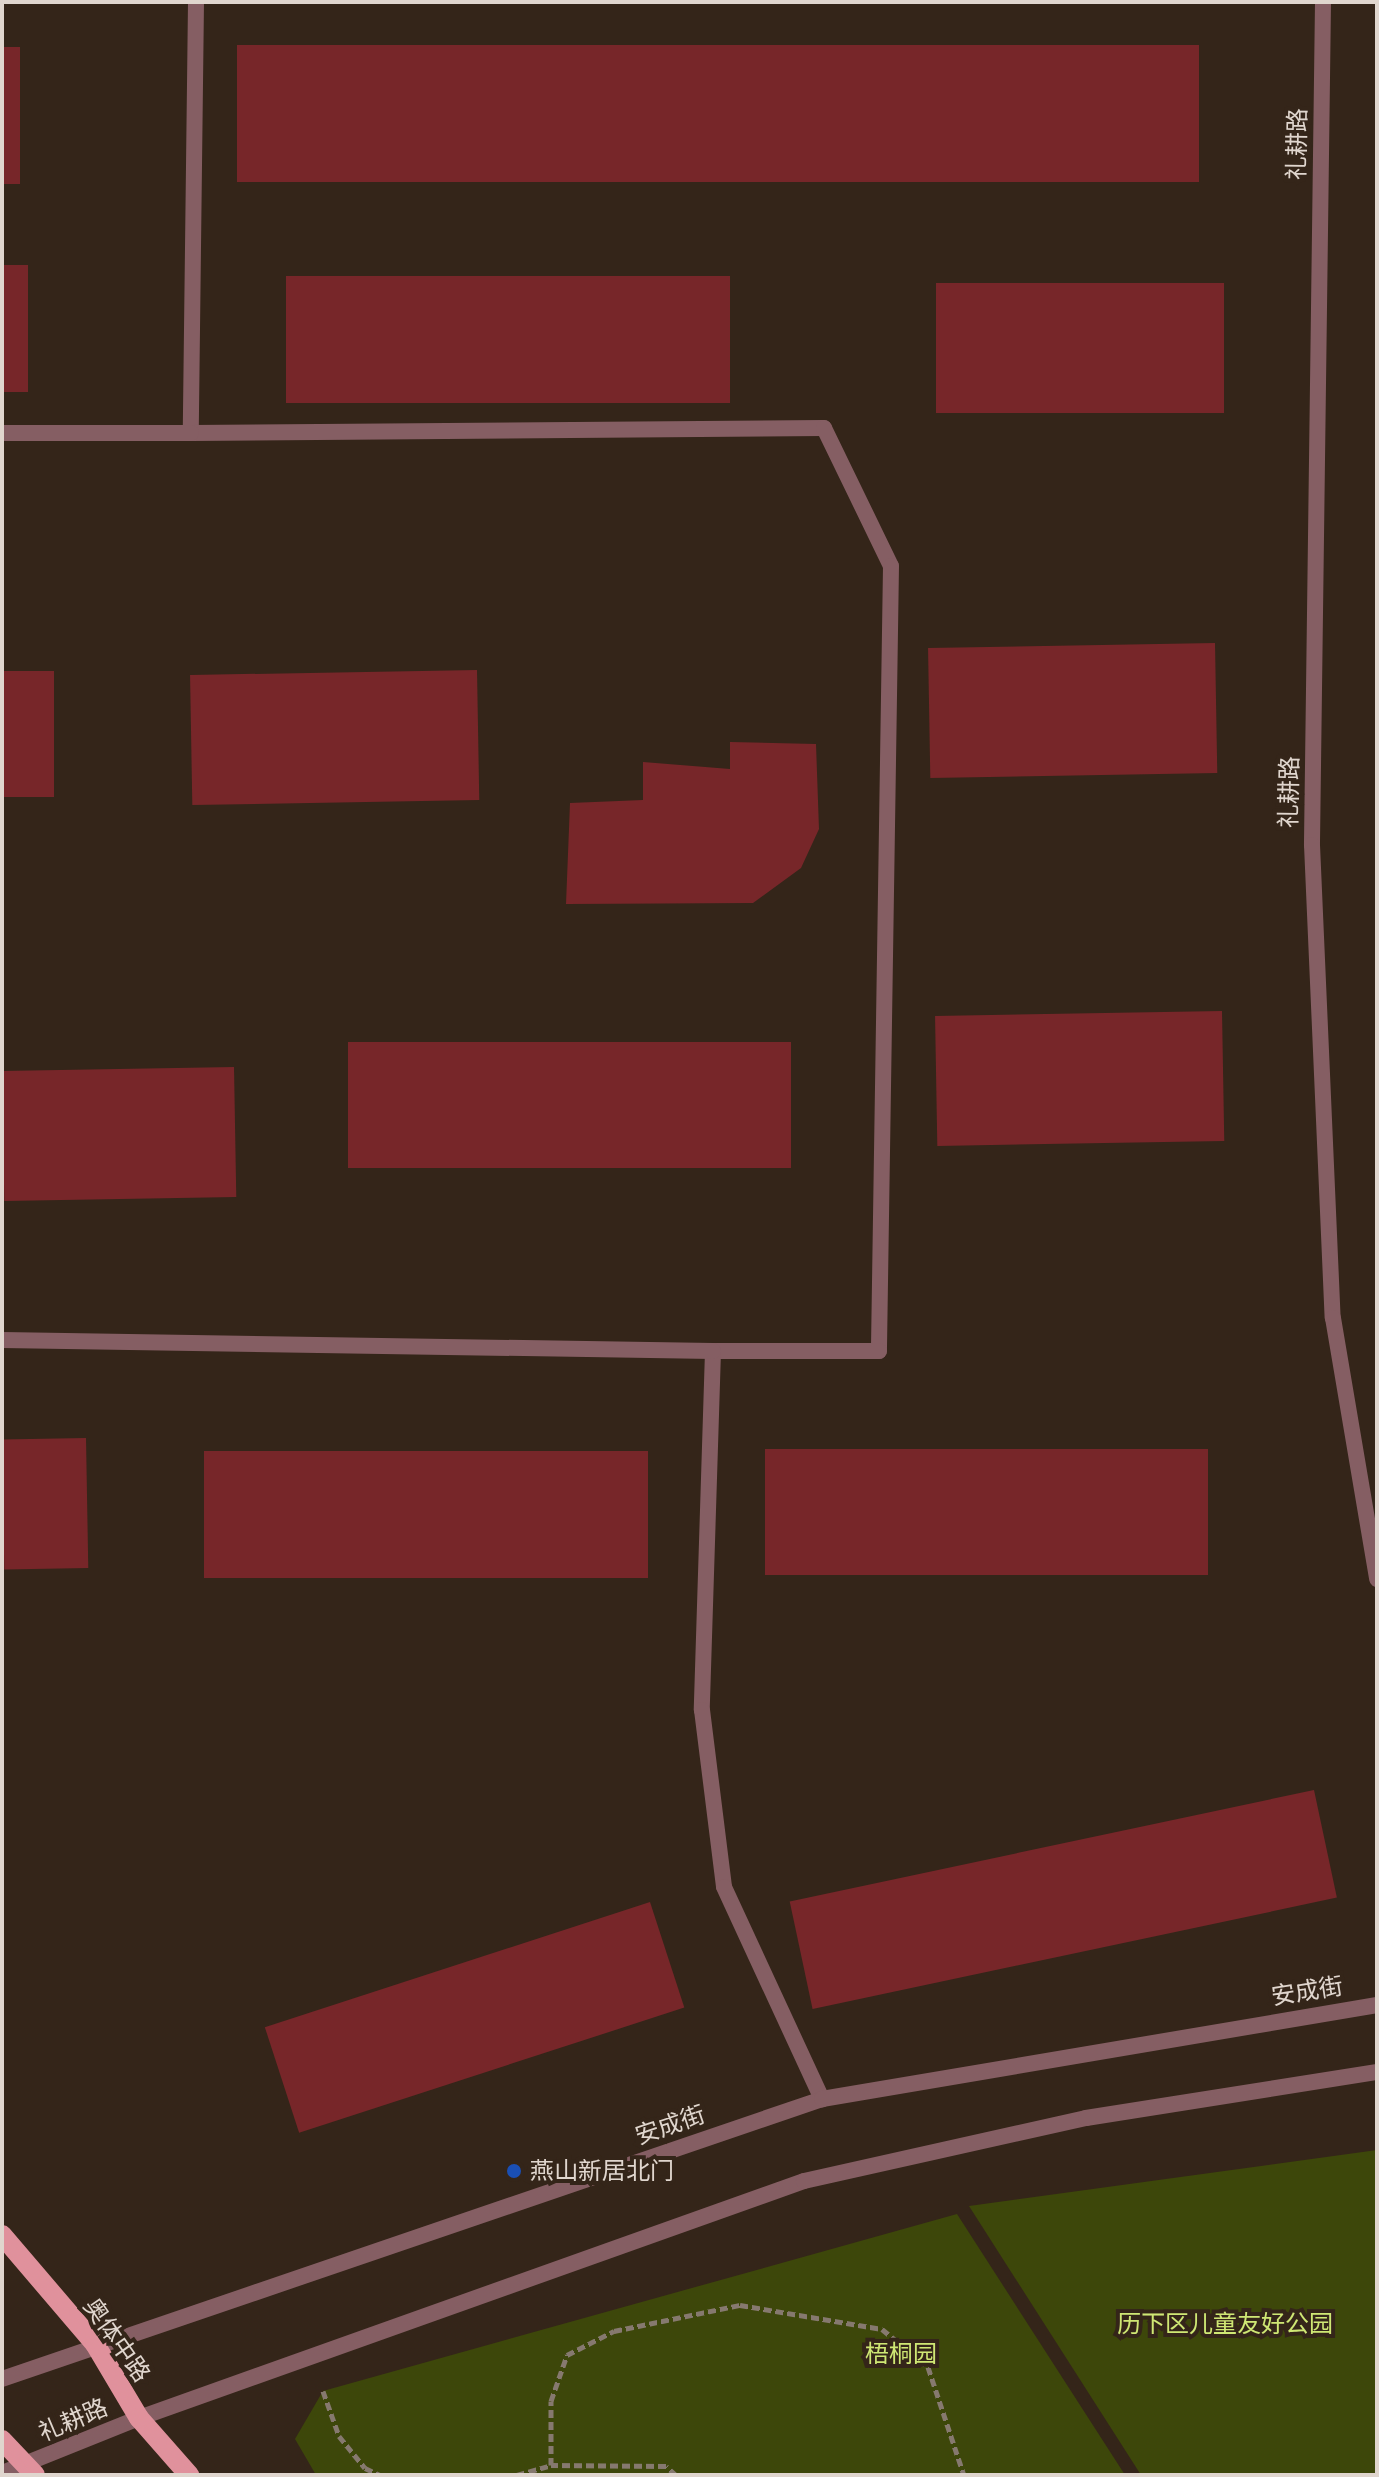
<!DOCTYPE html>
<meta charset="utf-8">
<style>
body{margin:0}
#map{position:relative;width:1379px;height:2477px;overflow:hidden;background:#342519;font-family:"Titillium Web","Noto Sans SC",sans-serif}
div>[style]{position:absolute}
.green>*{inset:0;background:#3d470a}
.building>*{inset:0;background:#772629;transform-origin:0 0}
.path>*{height:5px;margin-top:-2.5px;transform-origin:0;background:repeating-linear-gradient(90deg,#86796f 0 8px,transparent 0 12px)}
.minor>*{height:16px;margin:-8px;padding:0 8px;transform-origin:8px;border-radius:8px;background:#855e63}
.tertiary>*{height:16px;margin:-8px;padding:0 8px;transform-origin:8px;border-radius:8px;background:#855e63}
.primary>*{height:20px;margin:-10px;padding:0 10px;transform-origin:10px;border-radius:10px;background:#e0919c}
.dots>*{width:22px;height:22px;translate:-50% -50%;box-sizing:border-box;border:4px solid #342519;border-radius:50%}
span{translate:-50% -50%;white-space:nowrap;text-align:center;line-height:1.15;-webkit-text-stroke:8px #342519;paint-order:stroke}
.street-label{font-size:24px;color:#e0d6ce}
.poi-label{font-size:24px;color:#e0d6ce}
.left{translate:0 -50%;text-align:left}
.park-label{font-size:24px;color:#cfe774}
.frame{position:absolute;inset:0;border:4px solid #e0d6ce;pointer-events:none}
</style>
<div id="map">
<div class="green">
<div style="clip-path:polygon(1377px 2150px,1377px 2475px,1141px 2475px,969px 2206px)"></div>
<div style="clip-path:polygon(957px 2214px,1125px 2475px,316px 2475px,295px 2439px,323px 2391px)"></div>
</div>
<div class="building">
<div style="left:1199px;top:45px;width:137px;height:962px;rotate:90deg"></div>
<div style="left:2px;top:47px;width:18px;height:137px"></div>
<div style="left:2px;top:265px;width:26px;height:127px"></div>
<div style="left:730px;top:276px;width:127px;height:444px;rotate:90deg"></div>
<div style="left:1224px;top:283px;width:130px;height:288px;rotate:90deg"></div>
<div style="left:1215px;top:643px;width:130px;height:287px;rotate:89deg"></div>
<div style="left:477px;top:670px;width:130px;height:287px;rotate:89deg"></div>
<div style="left:2px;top:671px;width:52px;height:126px"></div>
<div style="clip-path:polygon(730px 742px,816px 744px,819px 829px,801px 868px,753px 903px,566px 904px,570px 803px,643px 800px,643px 762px,730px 769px)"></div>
<div style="left:1222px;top:1011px;width:130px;height:287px;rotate:89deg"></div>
<div style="left:791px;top:1042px;width:126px;height:443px;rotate:90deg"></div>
<div style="left:234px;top:1067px;width:130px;height:232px;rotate:89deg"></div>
<div style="left:86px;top:1438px;width:130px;height:84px;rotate:89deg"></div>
<div style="left:1208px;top:1449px;width:126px;height:443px;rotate:90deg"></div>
<div style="left:648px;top:1451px;width:127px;height:444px;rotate:90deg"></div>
<div style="left:1314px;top:1790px;width:110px;height:536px;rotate:78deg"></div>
<div style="left:650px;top:1902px;width:111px;height:405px;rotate:72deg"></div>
</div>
<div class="path">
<div style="left:323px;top:2391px;width:48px;rotate:70.4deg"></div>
<div style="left:339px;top:2436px;width:41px;rotate:50.9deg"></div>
<div style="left:365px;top:2468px;width:17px;rotate:25deg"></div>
<div style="left:517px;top:2475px;width:35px;rotate:-16deg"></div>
<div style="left:676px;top:2475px;width:13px;rotate:-138deg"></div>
<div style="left:666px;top:2466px;width:115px;rotate:-179.5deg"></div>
<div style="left:551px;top:2465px;width:64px;rotate:-90deg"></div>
<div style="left:551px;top:2401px;width:49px;rotate:-70.8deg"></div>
<div style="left:567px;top:2355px;width:53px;rotate:-27.1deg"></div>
<div style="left:614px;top:2331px;width:129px;rotate:-11.7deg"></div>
<div style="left:740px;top:2305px;width:144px;rotate:9.6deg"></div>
<div style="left:882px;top:2329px;width:60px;rotate:39.6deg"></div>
<div style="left:928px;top:2367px;width:114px;rotate:71.6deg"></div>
</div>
<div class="minor">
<div style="left:196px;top:2px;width:431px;rotate:90.7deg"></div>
<div style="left:191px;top:433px;width:633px;rotate:-0.45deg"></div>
<div style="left:824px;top:428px;width:153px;rotate:64.1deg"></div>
<div style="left:891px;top:566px;width:785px;rotate:90.88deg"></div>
<div style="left:879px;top:1351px;width:166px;rotate:180deg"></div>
<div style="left:713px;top:1351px;width:359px;rotate:91.8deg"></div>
<div style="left:702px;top:1710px;width:178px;rotate:82.9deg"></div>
<div style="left:724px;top:1887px;width:234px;rotate:65.2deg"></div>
<div style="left:2px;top:433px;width:189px"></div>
<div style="left:2px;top:1340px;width:711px;rotate:0.89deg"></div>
</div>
<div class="tertiary">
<div style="left:1323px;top:2px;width:843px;rotate:90.75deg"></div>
<div style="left:1312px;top:845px;width:473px;rotate:87.5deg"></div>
<div style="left:1333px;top:1318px;width:265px;rotate:80.4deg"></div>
<div style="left:2px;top:2379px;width:866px;rotate:-18.85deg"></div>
<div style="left:822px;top:2099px;width:563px;rotate:-9.61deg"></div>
<div style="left:2px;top:2473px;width:148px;rotate:-21.9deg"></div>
<div style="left:139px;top:2418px;width:706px;rotate:-19.62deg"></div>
<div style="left:804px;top:2181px;width:289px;rotate:-12.6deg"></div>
<div style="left:1086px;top:2118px;width:295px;rotate:-9deg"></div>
</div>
<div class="primary">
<div style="left:2px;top:2235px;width:143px;rotate:49.5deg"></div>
<div style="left:95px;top:2344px;width:86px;rotate:59.3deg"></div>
<div style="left:139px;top:2418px;width:76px;rotate:48.7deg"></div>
<div style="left:2px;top:2440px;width:48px;rotate:46.7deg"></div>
</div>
<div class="dots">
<div style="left:514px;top:2171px;background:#1a4fb4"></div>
</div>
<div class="street-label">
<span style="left:1297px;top:144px;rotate:-89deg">礼耕路</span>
<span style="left:1289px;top:792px;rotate:-89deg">礼耕路</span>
<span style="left:1307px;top:1991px;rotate:-9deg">安成街</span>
<span style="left:670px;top:2125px;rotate:-19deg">安成街</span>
<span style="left:117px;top:2340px;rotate:55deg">奥体中路</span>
<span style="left:73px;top:2420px;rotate:-23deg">礼耕路</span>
</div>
<div class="poi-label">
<span class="left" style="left:530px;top:2171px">燕山新居北门</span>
</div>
<div class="park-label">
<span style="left:1225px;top:2324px">历下区儿童友好公园</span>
<span style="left:901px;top:2354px">梧桐园</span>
</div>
<div class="frame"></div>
</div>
